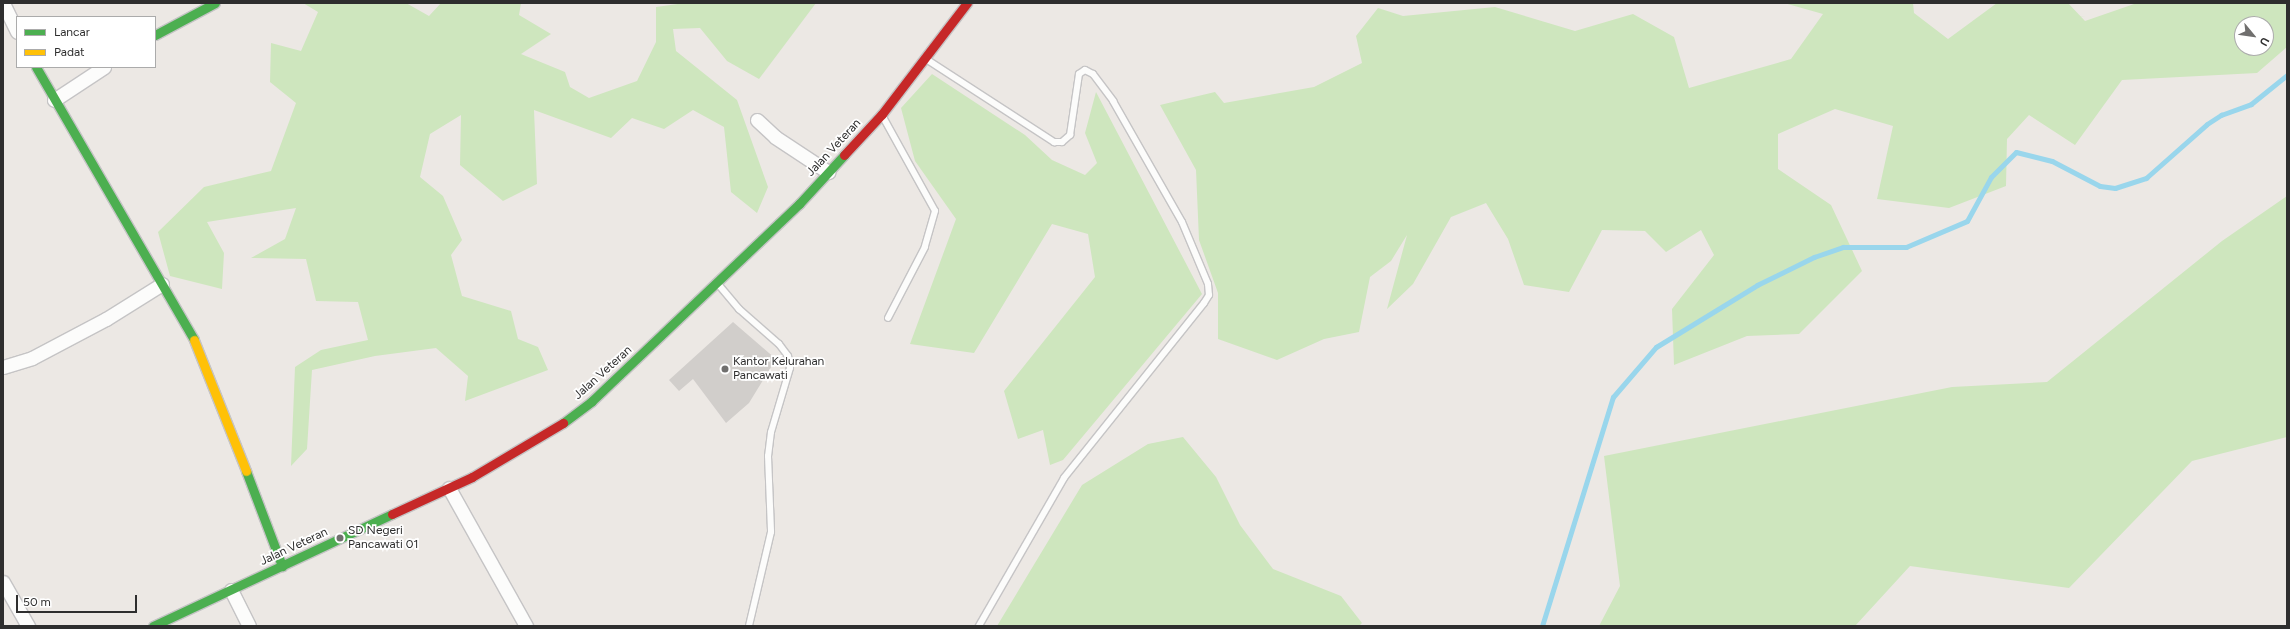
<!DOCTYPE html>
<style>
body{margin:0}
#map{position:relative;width:2290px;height:629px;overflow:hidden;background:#ece8e4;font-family:Figtree,sans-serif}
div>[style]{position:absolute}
.green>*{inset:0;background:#cee6be}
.stream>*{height:5px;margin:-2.5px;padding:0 2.5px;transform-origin:2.5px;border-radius:2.5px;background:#99d6ec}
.building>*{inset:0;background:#d1cecb}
.roads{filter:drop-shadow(1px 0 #c5c4c5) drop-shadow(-1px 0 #c5c4c5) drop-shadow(0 1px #c5c4c5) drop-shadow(0 -1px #c5c4c5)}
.lane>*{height:6px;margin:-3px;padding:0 3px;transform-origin:3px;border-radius:3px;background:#fcfcfb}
.street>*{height:13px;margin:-6.5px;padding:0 6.5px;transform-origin:6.5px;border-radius:6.5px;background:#fcfcfb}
.fast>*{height:9px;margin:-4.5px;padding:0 4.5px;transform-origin:4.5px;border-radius:4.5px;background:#4caf50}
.slow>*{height:9px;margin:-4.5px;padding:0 4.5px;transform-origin:4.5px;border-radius:4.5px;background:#ffc107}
.jam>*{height:9px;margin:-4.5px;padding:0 4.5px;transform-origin:4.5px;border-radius:4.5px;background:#c62828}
.dots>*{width:11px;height:11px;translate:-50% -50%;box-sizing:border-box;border:2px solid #fff;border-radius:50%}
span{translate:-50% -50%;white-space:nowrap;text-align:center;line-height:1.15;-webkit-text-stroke:3.5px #fff;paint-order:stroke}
.street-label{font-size:12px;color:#2e2e2e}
.poi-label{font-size:12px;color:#2e2e2e}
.left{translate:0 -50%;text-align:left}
.frame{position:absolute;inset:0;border:4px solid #2e2e2e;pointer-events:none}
.legend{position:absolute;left:16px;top:16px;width:140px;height:52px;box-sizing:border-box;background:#fff;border:1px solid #ababab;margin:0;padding:5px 7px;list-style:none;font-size:12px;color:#2e2e2e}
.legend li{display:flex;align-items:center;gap:8px;height:20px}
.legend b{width:20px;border:1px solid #ababab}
.north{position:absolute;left:2234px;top:16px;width:40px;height:40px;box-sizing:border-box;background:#fff;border:1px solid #ababab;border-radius:50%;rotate:119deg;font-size:11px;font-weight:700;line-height:16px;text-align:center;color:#2e2e2e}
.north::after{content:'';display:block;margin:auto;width:14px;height:18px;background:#706f6e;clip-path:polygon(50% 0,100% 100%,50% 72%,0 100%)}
.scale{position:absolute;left:16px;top:595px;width:121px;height:18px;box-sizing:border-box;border:2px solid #2e2e2e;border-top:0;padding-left:5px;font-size:12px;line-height:14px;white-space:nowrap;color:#2e2e2e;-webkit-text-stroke:3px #fff;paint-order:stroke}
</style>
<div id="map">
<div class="green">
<div style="clip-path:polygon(303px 3px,406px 3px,429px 16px,441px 3px,521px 3px,519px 15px,551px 34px,521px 54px,565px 72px,570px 87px,589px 98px,637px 81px,656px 42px,656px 7px,685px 3px,816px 3px,759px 79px,727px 61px,700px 28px,673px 29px,676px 51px,737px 100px,768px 187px,757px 213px,731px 192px,724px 127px,693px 110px,664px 129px,632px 118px,611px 138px,534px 110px,537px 184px,503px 201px,460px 165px,461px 115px,430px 134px,420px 177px,443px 196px,462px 240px,451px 255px,462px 296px,511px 311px,518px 339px,538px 347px,548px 370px,465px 401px,468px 376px,436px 348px,375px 356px,312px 370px,307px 449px,291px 466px,295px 367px,321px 350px,368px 340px,358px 302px,316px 301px,306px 259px,251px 258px,285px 239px,296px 208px,207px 222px,224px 253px,222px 289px,170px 276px,158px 232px,204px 187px,271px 171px,296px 103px,270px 82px,271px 43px,301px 51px,318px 12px)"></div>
<div style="clip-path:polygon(evenodd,1784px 3px,1913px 3px,1914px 13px,1948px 39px,1997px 3px,2068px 3px,2085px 21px,2137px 3px,2287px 3px,2287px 47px,2257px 73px,2122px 80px,2075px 145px,2029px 115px,2007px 139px,2006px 186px,1949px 208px,1877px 199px,1893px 126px,1835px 109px,1778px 134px,1778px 169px,1831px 205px,1862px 271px,1799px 334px,1747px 336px,1674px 365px,1672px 309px,1714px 255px,1701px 230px,1666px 252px,1645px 231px,1602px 230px,1569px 292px,1524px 285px,1508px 239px,1486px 203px,1451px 217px,1413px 284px,1387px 309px,1407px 235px,1391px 261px,1370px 277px,1359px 332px,1324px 339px,1277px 360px,1218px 339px,1218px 293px,1199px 240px,1196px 170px,1160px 105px,1215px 92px,1224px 103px,1314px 87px,1362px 63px,1356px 36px,1378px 8px,1403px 16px,1495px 7px,1575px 31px,1633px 14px,1674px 37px,1689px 88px,1791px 59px,1823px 14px,1784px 3px,2242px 24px,2266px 24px,2266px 48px,2242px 48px,2242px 24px)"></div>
<div style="clip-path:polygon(932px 74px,1025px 135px,1052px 160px,1085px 175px,1097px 163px,1085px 133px,1096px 92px,1202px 294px,1063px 460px,1050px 465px,1043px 430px,1018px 439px,1004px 391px,1095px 277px,1088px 234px,1052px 224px,974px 353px,910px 344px,956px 219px,915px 161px,901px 108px)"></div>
<div style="clip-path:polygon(2287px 196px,2287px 437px,2192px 461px,2069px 588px,1910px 566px,1855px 626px,1599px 626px,1620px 586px,1604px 456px,1952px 387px,2047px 382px,2222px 241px)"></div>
<div style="clip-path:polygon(1183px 437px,1216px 477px,1240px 525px,1273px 569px,1341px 596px,1362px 623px,1359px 626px,997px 626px,1082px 485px,1148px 444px)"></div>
</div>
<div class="stream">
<div style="left:1542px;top:626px;width:240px;rotate:-72.8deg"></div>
<div style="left:1613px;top:397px;width:66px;rotate:-49.3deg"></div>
<div style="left:1656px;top:347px;width:119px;rotate:-31.5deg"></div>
<div style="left:1757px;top:285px;width:64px;rotate:-26.2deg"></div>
<div style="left:1814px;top:257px;width:31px;rotate:-19deg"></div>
<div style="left:1843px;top:247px;width:63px"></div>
<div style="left:1906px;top:247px;width:66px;rotate:-23.1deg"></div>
<div style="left:1967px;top:221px;width:50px;rotate:-61.4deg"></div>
<div style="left:1991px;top:177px;width:35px;rotate:-45deg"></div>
<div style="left:2016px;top:152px;width:37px;rotate:14deg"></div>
<div style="left:2052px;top:161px;width:54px;rotate:27.5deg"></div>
<div style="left:2100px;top:186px;width:15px;rotate:8deg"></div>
<div style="left:2115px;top:188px;width:33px;rotate:-18deg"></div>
<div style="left:2146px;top:178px;width:81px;rotate:-41.5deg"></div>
<div style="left:2207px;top:124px;width:17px;rotate:-33deg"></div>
<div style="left:2221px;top:115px;width:32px;rotate:-20deg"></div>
<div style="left:2251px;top:104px;width:46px;rotate:-38.9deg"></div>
</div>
<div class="building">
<div style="clip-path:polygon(733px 322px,776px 359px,749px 403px,726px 423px,693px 379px,679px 391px,669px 380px)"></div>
</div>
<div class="roads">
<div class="lane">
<div style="left:926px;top:59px;width:153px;rotate:33deg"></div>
<div style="left:1054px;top:142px;width:8px"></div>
<div style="left:1062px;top:142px;width:11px;rotate:-41deg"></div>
<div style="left:1070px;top:135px;width:62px;rotate:-81.6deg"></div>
<div style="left:1079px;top:74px;width:7px;rotate:-34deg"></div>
<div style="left:1085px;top:70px;width:9px;rotate:27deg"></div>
<div style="left:1093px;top:74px;width:34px;rotate:53deg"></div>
<div style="left:1113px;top:101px;width:139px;rotate:60.3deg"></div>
<div style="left:1182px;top:222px;width:67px;rotate:67.2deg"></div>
<div style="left:1208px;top:284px;width:11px;rotate:85deg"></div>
<div style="left:1209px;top:295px;width:9px;rotate:122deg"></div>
<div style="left:1204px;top:303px;width:224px;rotate:128.7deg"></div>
<div style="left:1064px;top:478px;width:171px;rotate:119.9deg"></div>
<div style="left:883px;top:117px;width:107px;rotate:61deg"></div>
<div style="left:935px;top:211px;width:37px;rotate:106deg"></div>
<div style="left:925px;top:247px;width:80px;rotate:117.5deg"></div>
<div style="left:718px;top:284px;width:33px;rotate:50deg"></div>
<div style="left:739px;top:309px;width:53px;rotate:41.2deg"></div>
<div style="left:779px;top:344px;width:15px;rotate:53deg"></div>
<div style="left:788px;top:356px;width:12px;rotate:81deg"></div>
<div style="left:790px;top:368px;width:67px;rotate:106.5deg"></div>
<div style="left:771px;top:432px;width:24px;rotate:97deg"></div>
<div style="left:768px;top:456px;width:76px;rotate:87.7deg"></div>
<div style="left:771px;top:532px;width:97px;rotate:103.2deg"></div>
</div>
<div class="street">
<div style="left:3px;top:3px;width:32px;rotate:64deg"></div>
<div style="left:54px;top:100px;width:60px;rotate:-33.4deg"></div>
<div style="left:757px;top:120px;width:25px;rotate:43deg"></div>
<div style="left:775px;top:137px;width:64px;rotate:33.4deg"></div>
<div style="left:3px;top:367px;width:30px;rotate:-17deg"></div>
<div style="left:32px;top:358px;width:84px;rotate:-27.8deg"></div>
<div style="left:106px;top:319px;width:66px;rotate:-32deg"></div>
<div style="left:449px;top:488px;width:158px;rotate:60.8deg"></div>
<div style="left:3px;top:582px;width:51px;rotate:60.4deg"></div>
<div style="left:231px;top:590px;width:40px;rotate:63.4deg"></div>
</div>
<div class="fast">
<div style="left:155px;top:35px;width:68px;rotate:-28.1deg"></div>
<div style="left:36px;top:67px;width:315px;rotate:59.9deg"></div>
<div style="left:563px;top:423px;width:36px;rotate:-37deg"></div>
<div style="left:592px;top:401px;width:286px;rotate:-43.6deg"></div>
<div style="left:799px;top:204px;width:67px;rotate:-47.4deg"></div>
<div style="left:246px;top:471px;width:102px;rotate:69.2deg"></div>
<div style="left:153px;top:626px;width:264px;rotate:-25.1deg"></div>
</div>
<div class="slow">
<div style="left:194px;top:340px;width:141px;rotate:68.3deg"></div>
</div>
<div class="jam">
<div style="left:844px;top:155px;width:56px;rotate:-47.2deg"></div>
<div style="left:882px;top:114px;width:140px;rotate:-52.6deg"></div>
<div style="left:392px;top:514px;width:88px;rotate:-24.8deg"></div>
<div style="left:472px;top:477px;width:106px;rotate:-30.7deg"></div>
</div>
</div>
<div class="dots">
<div style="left:725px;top:369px;background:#706f6e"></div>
<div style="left:340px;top:538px;background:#706f6e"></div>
</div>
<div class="street-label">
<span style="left:834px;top:148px;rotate:-47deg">Jalan Veteran</span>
<span style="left:603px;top:373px;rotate:-42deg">Jalan Veteran</span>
<span style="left:294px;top:547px;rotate:-25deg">Jalan Veteran</span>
</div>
<div class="poi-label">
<span class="left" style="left:733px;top:369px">Kantor Kelurahan<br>Pancawati</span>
<span class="left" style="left:348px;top:538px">SD Negeri<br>Pancawati 01</span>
</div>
<div class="frame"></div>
<ul class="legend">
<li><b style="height:5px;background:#4caf50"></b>Lancar</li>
<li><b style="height:5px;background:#ffc107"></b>Padat</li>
</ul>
<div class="north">U</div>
<div class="scale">50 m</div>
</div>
